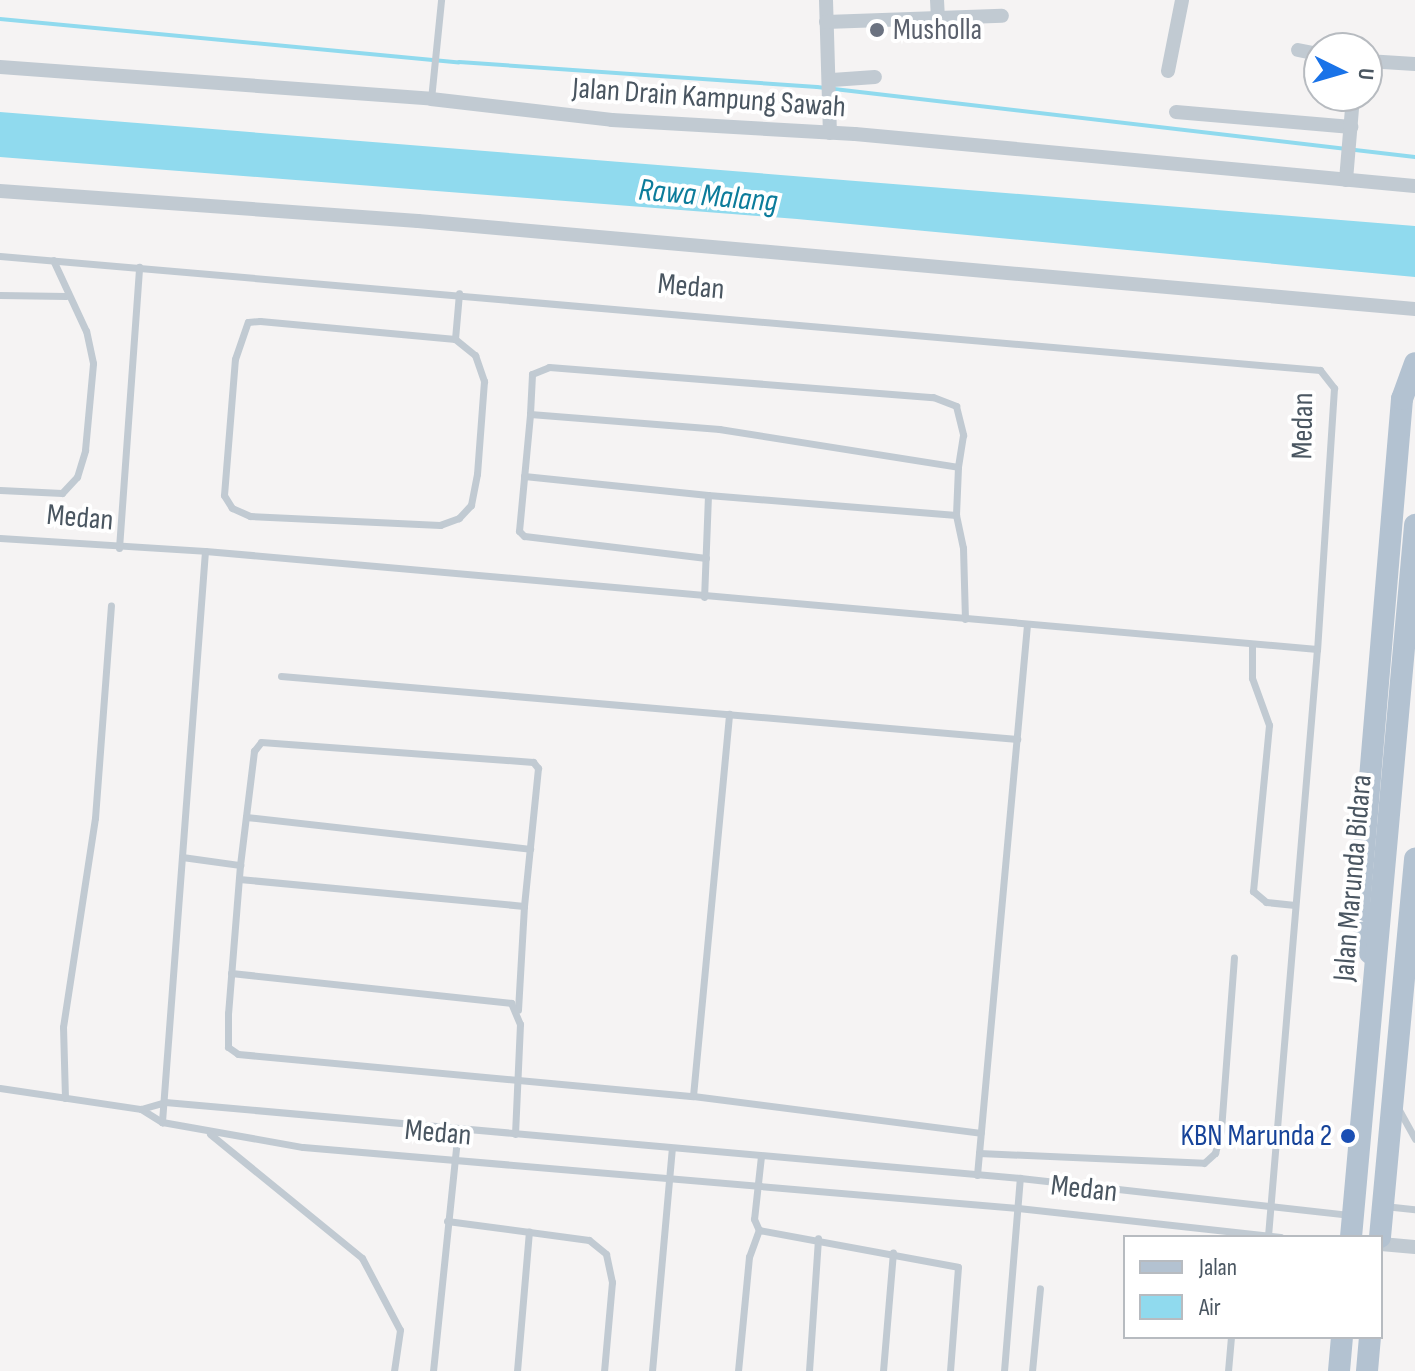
<!DOCTYPE html>
<style>
body{margin:0}
#map{position:relative;width:1415px;height:1371px;overflow:hidden;background:#f5f3f3;font-family:"Sofia Sans Condensed",sans-serif}
div>[style]{position:absolute}
.water>*{inset:0;background:#90daee}
.stream>*{height:4px;margin:-2px;padding:0 2px;transform-origin:2px;border-radius:2px;background:#90daee}
.lane>*{height:7px;margin:-3.5px;padding:0 3.5px;transform-origin:3.5px;border-radius:3.5px;background:#c1cad2}
.street>*{height:14px;margin:-7px;padding:0 7px;transform-origin:7px;border-radius:7px;background:#c1cad2}
.primary>*{height:22px;margin:-11px;padding:0 11px;transform-origin:11px;border-radius:11px;background:#b3c2d1}
.dots>*{width:22px;height:22px;translate:-50% -50%;box-sizing:border-box;border:4px solid #fff;border-radius:50%}
span{translate:-50% -50%;white-space:nowrap;text-align:center;line-height:1.15;-webkit-text-stroke:8px #fff;paint-order:stroke}
.worship-label{font-size:30px;color:#5b616d}
.left{translate:0 -50%;text-align:left}
.street-label{font-size:30px;color:#4a5661}
.transit-label{font-size:30px;color:#164399}
.right{translate:-100% -50%;text-align:right}
.water-label{font-size:32px;color:#0c7c9b;font-style:italic}
.legend{position:absolute;left:1123px;top:1235px;width:260px;height:104px;box-sizing:border-box;background:#fff;border:2px solid #b7bbc0;margin:0;padding:10px 14px;list-style:none;font-size:24px;color:#4a5661}
.legend li{display:flex;align-items:center;gap:16px;height:40px}
.legend b{width:40px;border:2px solid #b7bbc0}
.north{position:absolute;left:1303px;top:32px;width:80px;height:80px;box-sizing:border-box;background:#fff;border:2px solid #b7bbc0;border-radius:50%;rotate:95deg;font-size:22px;font-weight:700;line-height:32px;text-align:center;color:#4a5661}
.north::after{content:'';display:block;margin:auto;width:28px;height:36px;background:#1a73e8;clip-path:polygon(50% 0,100% 100%,50% 72%,0 100%)}
</style>
<div id="map">
<div class="water">
<div style="clip-path:polygon(0 112px,1415px 226px,1415px 277px,797px 219px,0 157px)"></div>
</div>
<div class="stream">
<div style="left:0;top:19px;width:461px;rotate:5.4deg"></div>
<div style="left:459px;top:62px;width:359px;rotate:4deg"></div>
<div style="left:817px;top:87px;width:602px;rotate:6.68deg"></div>
</div>
<div class="lane">
<div style="left:431px;top:99px;width:100px;rotate:-84.2deg"></div>
<div style="left:0;top:256px;width:1325px;rotate:4.94deg"></div>
<div style="left:1320px;top:370px;width:23px;rotate:52deg"></div>
<div style="left:1334px;top:388px;width:262px;rotate:93.7deg"></div>
<div style="left:1317px;top:649px;width:1116px;rotate:-174.96deg"></div>
<div style="left:205px;top:551px;width:573px;rotate:94.31deg"></div>
<div style="left:0;top:295px;width:66px;rotate:0.9deg"></div>
<div style="left:260px;top:321px;width:196px;rotate:5.3deg"></div>
<div style="left:455px;top:339px;width:26px;rotate:39deg"></div>
<div style="left:475px;top:355px;width:28px;rotate:71deg"></div>
<div style="left:484px;top:381px;width:93px;rotate:94.3deg"></div>
<div style="left:477px;top:474px;width:32px;rotate:101deg"></div>
<div style="left:471px;top:505px;width:18px;rotate:133deg"></div>
<div style="left:459px;top:518px;width:20px;rotate:160deg"></div>
<div style="left:440px;top:525px;width:190px;rotate:-177.3deg"></div>
<div style="left:250px;top:516px;width:20px;rotate:-156deg"></div>
<div style="left:232px;top:508px;width:15px;rotate:-122deg"></div>
<div style="left:224px;top:495px;width:136px;rotate:-85.4deg"></div>
<div style="left:235px;top:359px;width:39px;rotate:-71deg"></div>
<div style="left:248px;top:322px;width:12px;rotate:-5deg"></div>
<div style="left:455px;top:339px;width:46px;rotate:-85deg"></div>
<div style="left:530px;top:414px;width:40px;rotate:-87.1deg"></div>
<div style="left:532px;top:374px;width:18px;rotate:-22deg"></div>
<div style="left:549px;top:367px;width:385px;rotate:4.5deg"></div>
<div style="left:933px;top:397px;width:25px;rotate:21deg"></div>
<div style="left:956px;top:406px;width:30px;rotate:76deg"></div>
<div style="left:963px;top:435px;width:32px;rotate:99deg"></div>
<div style="left:524px;top:476px;width:185px;rotate:5.9deg"></div>
<div style="left:708px;top:495px;width:102px;rotate:92.2deg"></div>
<div style="left:0;top:490px;width:62px;rotate:2.8deg"></div>
<div style="left:62px;top:493px;width:22px;rotate:-47deg"></div>
<div style="left:77px;top:477px;width:28px;rotate:-73deg"></div>
<div style="left:85px;top:450px;width:87px;rotate:-84.7deg"></div>
<div style="left:93px;top:363px;width:33px;rotate:-102deg"></div>
<div style="left:86px;top:331px;width:78px;rotate:-114.9deg"></div>
<div style="left:708px;top:495px;width:249px;rotate:4.6deg"></div>
<div style="left:0;top:538px;width:205px;rotate:3.6deg"></div>
<div style="left:119px;top:548px;width:282px;rotate:-85.9deg"></div>
<div style="left:706px;top:558px;width:183px;rotate:-173.1deg"></div>
<div style="left:524px;top:536px;width:7px;rotate:-135deg"></div>
<div style="left:519px;top:531px;width:118px;rotate:-84.6deg"></div>
<div style="left:530px;top:414px;width:190px;rotate:4.5deg"></div>
<div style="left:719px;top:429px;width:242px;rotate:9deg"></div>
<div style="left:958px;top:467px;width:48px;rotate:92.4deg"></div>
<div style="left:956px;top:515px;width:34px;rotate:78deg"></div>
<div style="left:963px;top:548px;width:71px;rotate:88.4deg"></div>
<div style="left:1252px;top:644px;width:34px;rotate:90deg"></div>
<div style="left:1252px;top:678px;width:50px;rotate:70.1deg"></div>
<div style="left:1269px;top:725px;width:167px;rotate:95.5deg"></div>
<div style="left:1253px;top:891px;width:17px;rotate:40deg"></div>
<div style="left:1266px;top:902px;width:29px;rotate:6deg"></div>
<div style="left:281px;top:676px;width:739px;rotate:4.89deg"></div>
<div style="left:246px;top:817px;width:286px;rotate:6.4deg"></div>
<div style="left:182px;top:857px;width:59px;rotate:7.9deg"></div>
<div style="left:240px;top:865px;width:148px;rotate:94.6deg"></div>
<div style="left:228px;top:1013px;width:34px;rotate:90deg"></div>
<div style="left:228px;top:1047px;width:12px;rotate:35deg"></div>
<div style="left:238px;top:1054px;width:457px;rotate:5.3deg"></div>
<div style="left:693px;top:1096px;width:290px;rotate:7.3deg"></div>
<div style="left:240px;top:865px;width:115px;rotate:-83deg"></div>
<div style="left:254px;top:751px;width:11px;rotate:-52deg"></div>
<div style="left:261px;top:742px;width:273px;rotate:4.2deg"></div>
<div style="left:533px;top:762px;width:8px;rotate:50deg"></div>
<div style="left:538px;top:768px;width:139px;rotate:95.8deg"></div>
<div style="left:239px;top:879px;width:286px;rotate:5.4deg"></div>
<div style="left:524px;top:906px;width:104px;rotate:93.3deg"></div>
<div style="left:231px;top:973px;width:282px;rotate:6.1deg"></div>
<div style="left:511px;top:1003px;width:23px;rotate:67deg"></div>
<div style="left:520px;top:1024px;width:110px;rotate:92.6deg"></div>
<div style="left:0;top:1088px;width:143px;rotate:8.5deg"></div>
<div style="left:141px;top:1109px;width:25px;rotate:32deg"></div>
<div style="left:162px;top:1122px;width:143px;rotate:10.1deg"></div>
<div style="left:303px;top:1147px;width:718px;rotate:4.88deg"></div>
<div style="left:1018px;top:1208px;width:264px;rotate:6.3deg"></div>
<div style="left:693px;top:1096px;width:384px;rotate:-84.6deg"></div>
<div style="left:65px;top:1098px;width:71px;rotate:-91.6deg"></div>
<div style="left:63px;top:1027px;width:211px;rotate:-81.3deg"></div>
<div style="left:95px;top:818px;width:213px;rotate:-85.7deg"></div>
<div style="left:141px;top:1109px;width:25px;rotate:-16deg"></div>
<div style="left:165px;top:1102px;width:858px;rotate:5.08deg"></div>
<div style="left:1020px;top:1178px;width:331px;rotate:6.4deg"></div>
<div style="left:1399px;top:1110px;width:33px;rotate:61deg"></div>
<div style="left:210px;top:1134px;width:196px;rotate:39.2deg"></div>
<div style="left:362px;top:1258px;width:81px;rotate:62.2deg"></div>
<div style="left:400px;top:1330px;width:41px;rotate:98.3deg"></div>
<div style="left:979px;top:1153px;width:225px;rotate:2.5deg"></div>
<div style="left:1204px;top:1163px;width:15px;rotate:-42deg"></div>
<div style="left:1215px;top:1153px;width:24px;rotate:-75deg"></div>
<div style="left:1221px;top:1130px;width:173px;rotate:-85.7deg"></div>
<div style="left:761px;top:1156px;width:63px;rotate:96.3deg"></div>
<div style="left:754px;top:1219px;width:12px;rotate:66deg"></div>
<div style="left:759px;top:1230px;width:202px;rotate:10.5deg"></div>
<div style="left:958px;top:1267px;width:104px;rotate:94.4deg"></div>
<div style="left:977px;top:1175px;width:552px;rotate:-84.81deg"></div>
<div style="left:1384px;top:1206px;width:31px;rotate:6deg"></div>
<div style="left:447px;top:1221px;width:143px;rotate:7.6deg"></div>
<div style="left:589px;top:1240px;width:22px;rotate:39deg"></div>
<div style="left:606px;top:1254px;width:29px;rotate:78deg"></div>
<div style="left:612px;top:1282px;width:89px;rotate:95.1deg"></div>
<div style="left:1268px;top:1236px;width:589px;rotate:-85.23deg"></div>
<div style="left:433px;top:1371px;width:243px;rotate:-84.1deg"></div>
<div style="left:517px;top:1371px;width:140px;rotate:-85.1deg"></div>
<div style="left:652px;top:1371px;width:224px;rotate:-84.9deg"></div>
<div style="left:738px;top:1371px;width:115px;rotate:-84.5deg"></div>
<div style="left:749px;top:1257px;width:29px;rotate:-70deg"></div>
<div style="left:809px;top:1371px;width:133px;rotate:-86.1deg"></div>
<div style="left:883px;top:1371px;width:119px;rotate:-85.2deg"></div>
<div style="left:1004px;top:1371px;width:194px;rotate:-85.3deg"></div>
<div style="left:1032px;top:1371px;width:83px;rotate:-84.5deg"></div>
<div style="left:1228px;top:1371px;width:34px;rotate:-85deg"></div>
</div>
<div class="street">
<div style="left:826px;top:0;width:133px;rotate:88.3deg"></div>
<div style="left:937px;top:0;width:20px;rotate:87deg"></div>
<div style="left:826px;top:22px;width:176px;rotate:-2deg"></div>
<div style="left:1298px;top:50px;width:21px;rotate:11deg"></div>
<div style="left:1367px;top:61px;width:48px;rotate:3.6deg"></div>
<div style="left:0;top:67px;width:432px;rotate:4.2deg"></div>
<div style="left:431px;top:99px;width:182px;rotate:6.6deg"></div>
<div style="left:612px;top:120px;width:243px;rotate:3.3deg"></div>
<div style="left:855px;top:134px;width:562px;rotate:5.31deg"></div>
<div style="left:1168px;top:71px;width:72px;rotate:-78.8deg"></div>
<div style="left:832px;top:80px;width:43px;rotate:-4deg"></div>
<div style="left:1176px;top:112px;width:176px;rotate:4.9deg"></div>
<div style="left:1346px;top:180px;width:84px;rotate:-85.2deg"></div>
<div style="left:0;top:191px;width:419px;rotate:4.1deg"></div>
<div style="left:418px;top:221px;width:1001px;rotate:5.04deg"></div>
<div style="left:1381px;top:1244px;width:34px;rotate:5deg"></div>
</div>
<div class="primary">
<div style="left:1370px;top:953px;width:46px;rotate:-103.7deg"></div>
<div style="left:1359px;top:908px;width:511px;rotate:-85.17deg"></div>
<div style="left:1402px;top:399px;width:38px;rotate:-70deg"></div>
<div style="left:1351px;top:1237px;width:715px;rotate:-84.86deg"></div>
<div style="left:1380px;top:1237px;width:380px;rotate:-84.7deg"></div>
<div style="left:1339px;top:1371px;width:34px;rotate:-85deg"></div>
<div style="left:1367px;top:1371px;width:34px;rotate:-85deg"></div>
</div>
<div class="dots">
<div style="left:877px;top:30px;background:#6b7280"></div>
<div style="left:1348px;top:1136px;background:#1a4fb4"></div>
</div>
<div class="worship-label">
<span class="left" style="left:893px;top:30px">Musholla</span>
</div>
<div class="street-label">
<span style="left:709px;top:98px;rotate:4deg">Jalan Drain Kampung Sawah</span>
<span style="left:691px;top:287px;rotate:5deg">Medan</span>
<span style="left:1303px;top:426px;rotate:-89deg">Medan</span>
<span style="left:80px;top:518px;rotate:5deg">Medan</span>
<span style="left:1353px;top:878px;rotate:-85deg">Jalan Marunda Bidara</span>
<span style="left:438px;top:1133px;rotate:5deg">Medan</span>
<span style="left:1084px;top:1189px;rotate:6deg">Medan</span>
</div>
<div class="transit-label">
<span class="right" style="left:1332px;top:1136px">KBN Marunda 2</span>
</div>
<div class="water-label">
<span style="left:708px;top:197px;rotate:5deg">Rawa Malang</span>
</div>
<ul class="legend">
<li><b style="height:10px;background:#b3c2d1"></b>Jalan</li>
<li><b style="height:22px;background:#90daee"></b>Air</li>
</ul>
<div class="north">U</div>
</div>
